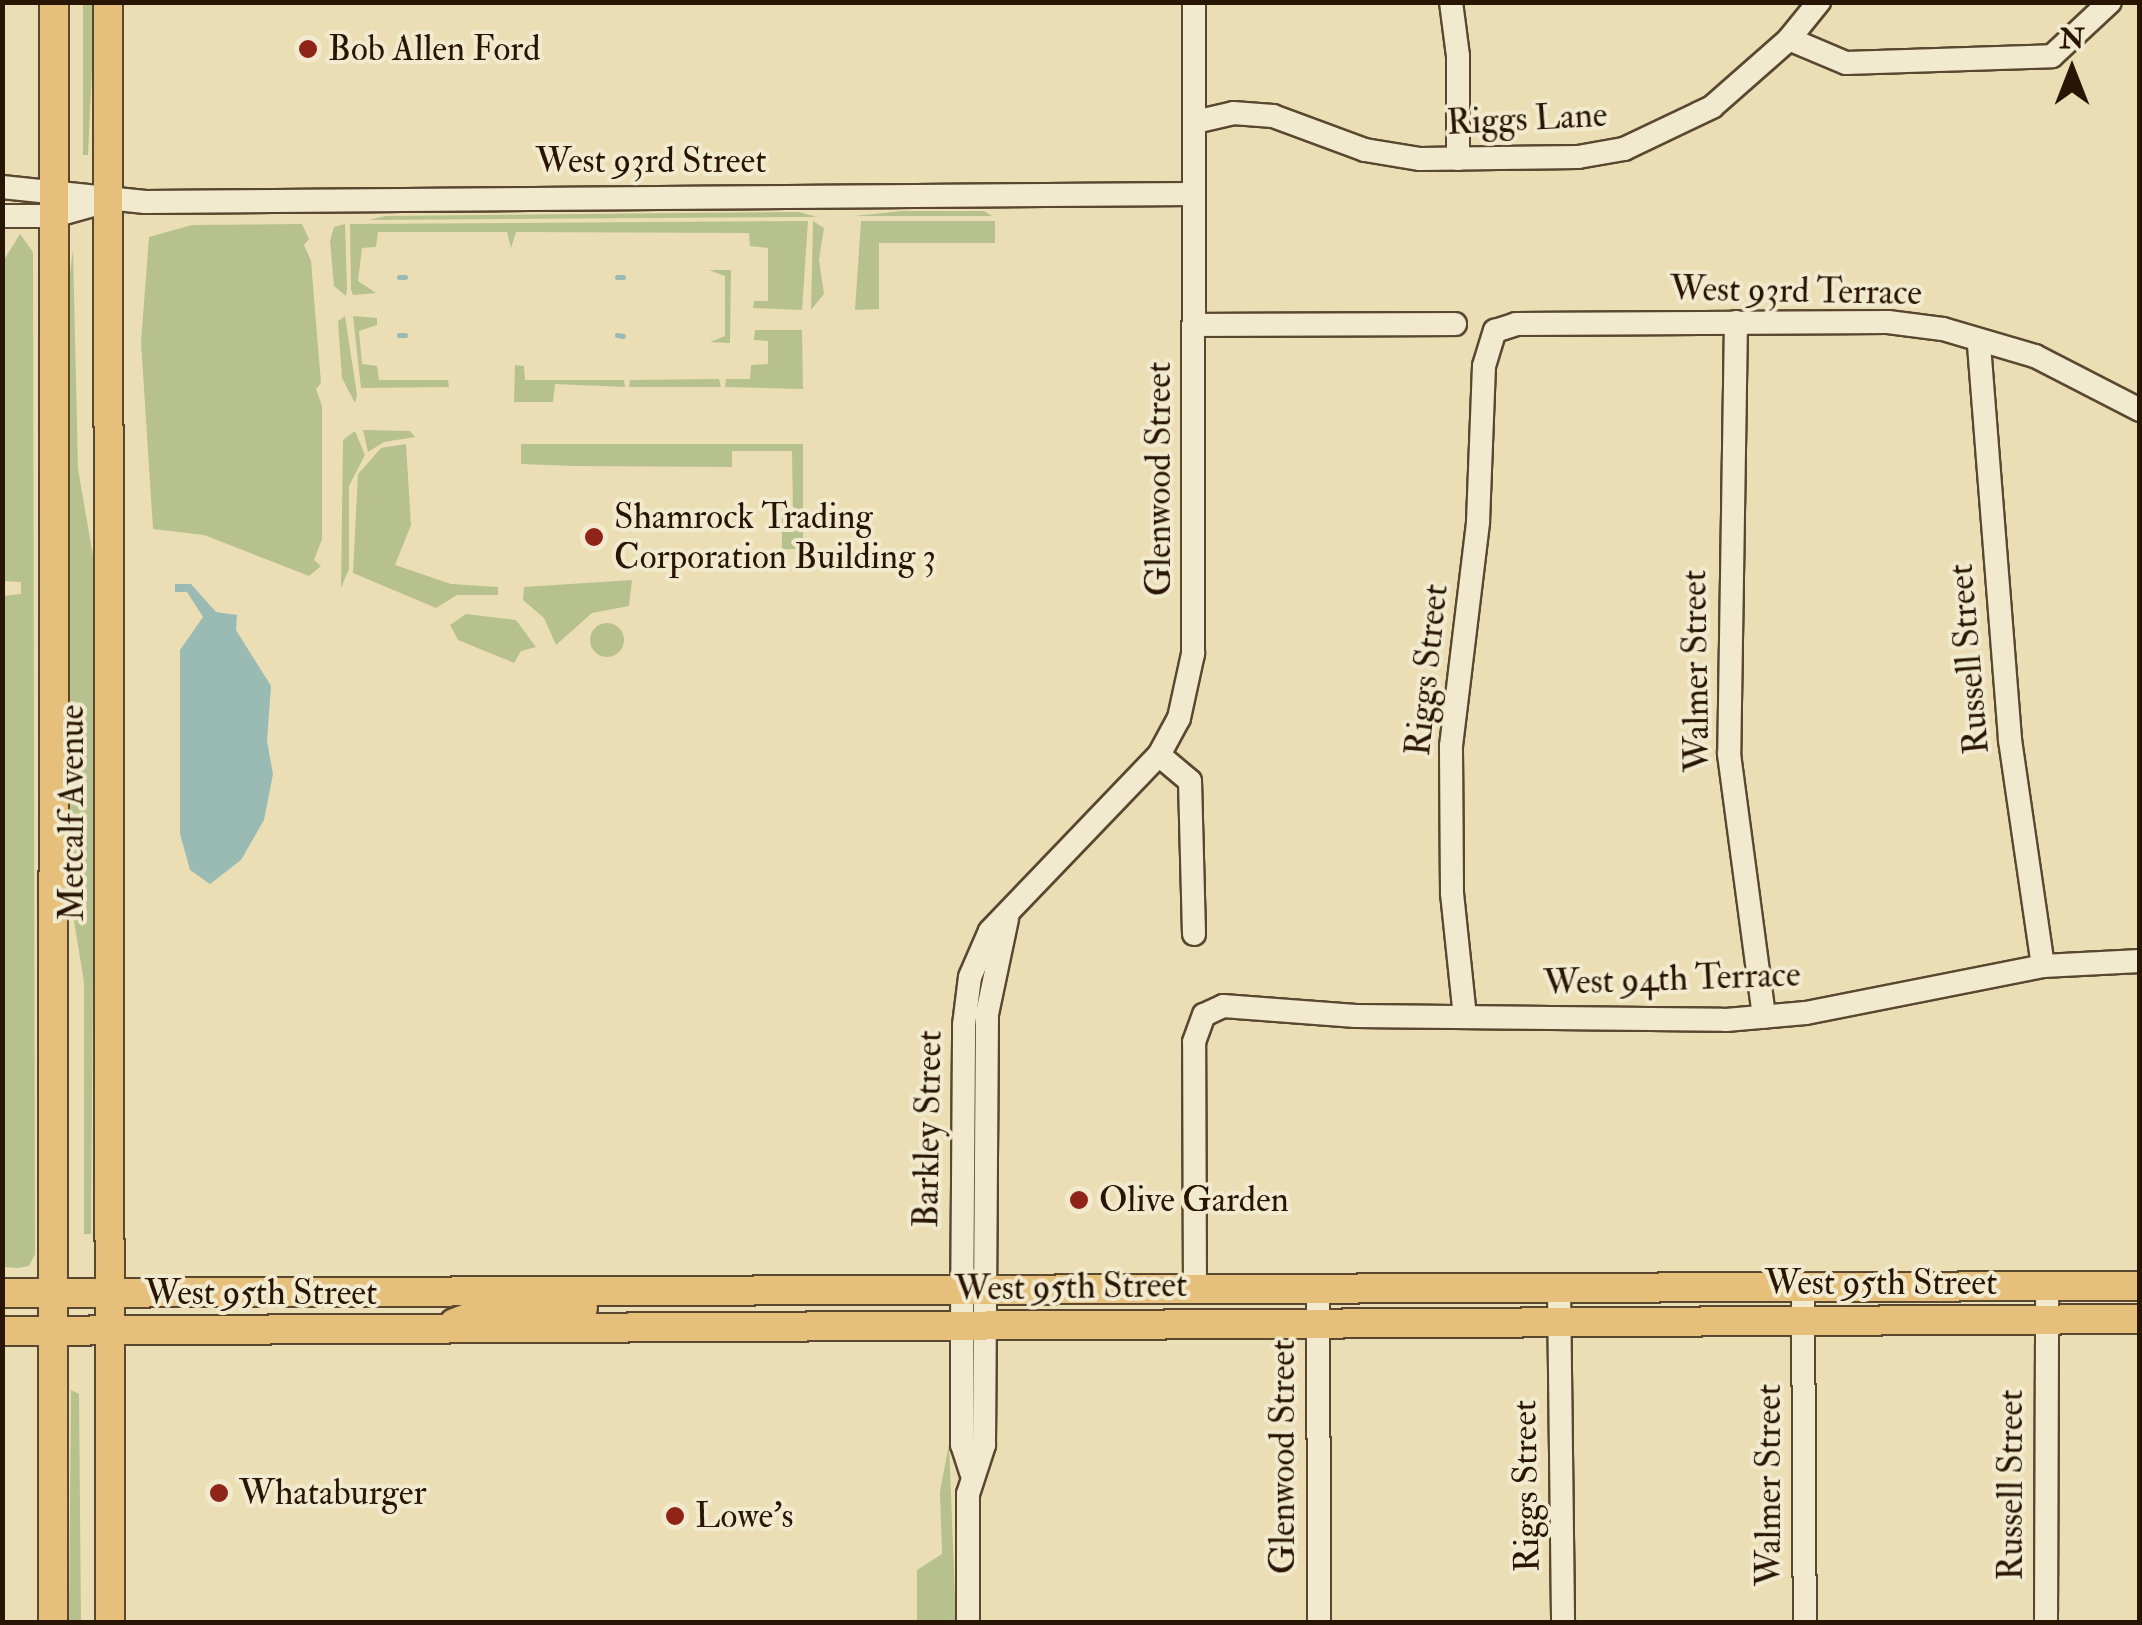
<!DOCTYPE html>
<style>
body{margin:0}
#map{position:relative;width:2142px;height:1625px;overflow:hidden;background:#ebdeb4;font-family:"IM FELL Double Pica",serif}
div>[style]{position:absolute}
.green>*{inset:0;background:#b7c18d}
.round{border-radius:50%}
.water>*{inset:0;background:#99bbb3}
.stream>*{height:5px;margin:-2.5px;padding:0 2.5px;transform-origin:2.5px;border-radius:2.5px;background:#99bbb3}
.roads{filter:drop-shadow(2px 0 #5a4730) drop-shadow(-2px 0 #5a4730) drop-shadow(0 2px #5a4730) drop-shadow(0 -2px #5a4730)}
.minor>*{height:22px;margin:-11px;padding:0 11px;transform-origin:11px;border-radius:11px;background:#f2eace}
.major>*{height:28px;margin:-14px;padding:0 14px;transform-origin:14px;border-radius:14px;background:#e6bf7a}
.dots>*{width:28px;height:28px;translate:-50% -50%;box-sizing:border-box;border:5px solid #f2eace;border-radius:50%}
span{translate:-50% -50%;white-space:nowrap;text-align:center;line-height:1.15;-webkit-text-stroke:8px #f2eace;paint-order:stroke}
.poi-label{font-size:35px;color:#291504}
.left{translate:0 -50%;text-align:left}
.street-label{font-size:35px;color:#291504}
.frame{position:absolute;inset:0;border:5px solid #291504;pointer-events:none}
.north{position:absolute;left:2022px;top:20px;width:100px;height:100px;-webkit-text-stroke:8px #f2eace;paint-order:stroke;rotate:0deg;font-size:28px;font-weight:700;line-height:40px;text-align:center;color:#291504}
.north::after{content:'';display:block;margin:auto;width:35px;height:45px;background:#291504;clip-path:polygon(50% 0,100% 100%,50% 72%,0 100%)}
</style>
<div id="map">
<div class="green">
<div style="clip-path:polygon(83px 3px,95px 3px,88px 155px,83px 155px)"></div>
<div style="clip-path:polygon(902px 211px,984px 211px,992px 216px,854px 216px)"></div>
<div style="clip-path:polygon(799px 212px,817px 217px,369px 220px,385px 216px)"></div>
<div style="clip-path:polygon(808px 221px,802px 310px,753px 308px,754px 301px,768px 301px,768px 248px,750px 246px,749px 233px,516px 232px,511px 248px,507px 232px,378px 232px,376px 247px,362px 248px,358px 281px,376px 293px,353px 295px,351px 289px,350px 224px)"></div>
<div style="clip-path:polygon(813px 221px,824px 228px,819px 260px,824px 294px,811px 310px)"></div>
<div style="clip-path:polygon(861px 221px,995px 221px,995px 243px,879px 243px,879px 309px,855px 310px)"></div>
<div style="clip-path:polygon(302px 224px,309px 239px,304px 245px,311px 261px,321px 383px,316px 389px,322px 406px,322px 539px,314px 560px,321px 566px,309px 576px,204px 535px,153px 529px,141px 342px,149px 237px,192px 225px)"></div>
<div style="clip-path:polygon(345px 224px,347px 289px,346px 296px,334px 286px,330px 241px,334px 227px)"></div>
<div style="clip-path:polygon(20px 234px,33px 252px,35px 1254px,29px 1266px,18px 1268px,5px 1267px,4px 617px,4px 596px,21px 594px,21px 582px,4px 581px,4px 260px)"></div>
<div style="clip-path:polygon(73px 250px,78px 469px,96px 573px,91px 1234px,84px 1234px,84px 982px,66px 872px,66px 304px)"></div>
<div style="clip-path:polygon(709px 270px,731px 270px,730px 343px,710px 342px,725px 336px,725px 276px)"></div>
<div style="clip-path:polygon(345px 316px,357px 395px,355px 403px,342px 378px,338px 321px)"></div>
<div style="clip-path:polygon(353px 316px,377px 318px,377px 325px,359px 331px,362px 364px,377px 366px,379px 380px,448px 380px,449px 387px,361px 388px)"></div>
<div style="clip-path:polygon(755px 330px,802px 330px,803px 389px,725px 387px,726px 379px,750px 379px,751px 365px,768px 364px,768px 341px,754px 340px)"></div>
<div style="clip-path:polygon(515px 365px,524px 366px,525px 380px,624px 380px,625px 387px,555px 384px,553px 402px,514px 402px)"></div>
<div style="clip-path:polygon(719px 379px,721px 387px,629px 387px,630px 380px)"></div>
<div style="clip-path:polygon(363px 430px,410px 431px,415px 437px,384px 442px,368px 452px)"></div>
<div style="clip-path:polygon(355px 431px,365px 455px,349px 486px,349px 569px,341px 588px,343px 440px)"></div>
<div style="clip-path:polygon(406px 444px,411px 525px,395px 565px,451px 584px,498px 587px,498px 595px,457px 595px,436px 608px,353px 573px,358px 474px,381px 448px)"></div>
<div style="clip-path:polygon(521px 444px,803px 444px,803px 549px,782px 549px,782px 513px,793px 513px,792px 451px,732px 451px,732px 467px,574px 466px,521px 464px)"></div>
<div style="clip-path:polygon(632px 580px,629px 606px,592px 613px,556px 645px,544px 618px,523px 600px,524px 587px)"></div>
<div style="clip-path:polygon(466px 614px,516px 620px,536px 647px,521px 651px,514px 663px,458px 640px,450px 625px)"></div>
<div class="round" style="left:590px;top:623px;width:34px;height:34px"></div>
<div style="clip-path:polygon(71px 1390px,79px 1394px,81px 1622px,69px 1622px)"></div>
<div style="clip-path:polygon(949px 1444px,956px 1622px,917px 1622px,917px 1570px,942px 1554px,940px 1492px)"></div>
</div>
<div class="water">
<div style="clip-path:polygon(175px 584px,191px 584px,216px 612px,237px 615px,236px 630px,271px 686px,267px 741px,273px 774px,264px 820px,241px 860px,210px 884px,190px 870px,180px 834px,180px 650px,203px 617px,187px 592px,175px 592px)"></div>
</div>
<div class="stream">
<div style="left:399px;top:277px;width:6px"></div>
<div style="left:617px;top:277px;width:6px"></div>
<div style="left:399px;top:335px;width:6px"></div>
<div style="left:617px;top:335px;width:6px;rotate:9deg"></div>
</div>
<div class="roads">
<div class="minor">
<div style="left:1451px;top:2px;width:54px;rotate:82.6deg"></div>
<div style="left:1458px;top:56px;width:103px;rotate:90deg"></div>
<div style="left:1789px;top:39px;width:62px;rotate:22.8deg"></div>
<div style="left:1846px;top:63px;width:206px;rotate:-1.9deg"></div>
<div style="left:2052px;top:56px;width:79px;rotate:-43deg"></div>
<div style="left:1195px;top:122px;width:39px;rotate:-13deg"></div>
<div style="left:1233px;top:113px;width:40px;rotate:4.3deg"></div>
<div style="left:1273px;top:116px;width:98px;rotate:20.3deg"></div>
<div style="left:1365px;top:150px;width:56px;rotate:9.3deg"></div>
<div style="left:1420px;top:159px;width:158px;rotate:-0.7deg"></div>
<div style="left:1578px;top:157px;width:47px;rotate:-9.9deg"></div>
<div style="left:1624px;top:149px;width:98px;rotate:-25.5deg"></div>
<div style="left:1712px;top:107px;width:103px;rotate:-41.4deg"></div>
<div style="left:1789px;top:39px;width:48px;rotate:-51deg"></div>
<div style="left:2px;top:187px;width:144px;rotate:6deg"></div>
<div style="left:145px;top:202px;width:1049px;rotate:-0.44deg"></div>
<div style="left:2px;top:216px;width:52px"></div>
<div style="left:54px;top:216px;width:52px;rotate:-15.6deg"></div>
<div style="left:1736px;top:322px;width:432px;rotate:90.9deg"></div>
<div style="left:1729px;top:754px;width:265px;rotate:82.4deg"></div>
<div style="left:1194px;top:325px;width:261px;rotate:-0.2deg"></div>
<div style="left:1979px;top:345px;width:396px;rotate:85.5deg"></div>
<div style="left:2010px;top:740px;width:228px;rotate:81.7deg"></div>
<div style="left:1159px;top:755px;width:40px;rotate:40deg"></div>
<div style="left:1190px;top:781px;width:153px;rotate:88.5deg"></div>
<div style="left:1465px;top:1017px;width:125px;rotate:-96deg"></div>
<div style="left:1452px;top:893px;width:147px;rotate:-90.4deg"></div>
<div style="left:1451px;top:746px;width:226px;rotate:-83.1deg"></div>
<div style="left:1478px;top:522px;width:156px;rotate:-87.8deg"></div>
<div style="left:1484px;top:366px;width:37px;rotate:-73deg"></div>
<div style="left:1495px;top:331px;width:22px;rotate:-18deg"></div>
<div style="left:1516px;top:324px;width:372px;rotate:-0.3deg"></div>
<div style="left:1888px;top:322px;width:55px;rotate:7.3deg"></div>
<div style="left:1943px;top:329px;width:96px;rotate:16.4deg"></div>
<div style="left:2035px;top:356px;width:118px;rotate:27.2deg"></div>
<div style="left:1803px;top:1288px;width:334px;rotate:89.7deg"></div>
<div style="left:1559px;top:1289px;width:333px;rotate:89.3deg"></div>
<div style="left:1318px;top:1291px;width:331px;rotate:89.8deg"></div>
<div style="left:1195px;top:1292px;width:250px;rotate:-90.2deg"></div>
<div style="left:1194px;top:1042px;width:29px;rotate:-70deg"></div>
<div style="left:1204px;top:1015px;width:21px;rotate:-25deg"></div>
<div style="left:1223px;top:1006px;width:133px;rotate:4.3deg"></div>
<div style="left:1356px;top:1016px;width:370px;rotate:0.6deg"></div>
<div style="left:1726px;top:1020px;width:80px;rotate:-5deg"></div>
<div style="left:1806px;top:1013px;width:242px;rotate:-11.2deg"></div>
<div style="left:2043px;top:966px;width:97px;rotate:-3deg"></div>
<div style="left:971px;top:1472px;width:28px;rotate:-108deg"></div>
<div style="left:962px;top:1445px;width:119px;rotate:-90deg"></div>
<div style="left:962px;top:1326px;width:301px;rotate:-89.6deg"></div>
<div style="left:964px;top:1025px;width:48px;rotate:-82.9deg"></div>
<div style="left:970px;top:977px;width:50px;rotate:-66.5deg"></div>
<div style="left:990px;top:931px;width:244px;rotate:-46.2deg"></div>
<div style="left:1159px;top:755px;width:42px;rotate:-61.6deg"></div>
<div style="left:1179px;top:718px;width:66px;rotate:-77.7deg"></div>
<div style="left:1193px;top:654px;width:652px;rotate:-89.91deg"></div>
<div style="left:968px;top:1622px;width:128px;rotate:-90deg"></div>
<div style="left:968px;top:1494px;width:52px;rotate:-71.9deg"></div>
<div style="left:984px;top:1445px;width:431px;rotate:-89.6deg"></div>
<div style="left:987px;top:1014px;width:97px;rotate:-78.1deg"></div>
<div style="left:2046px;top:1622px;width:335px;rotate:-89.8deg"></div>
</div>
<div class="major">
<div style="left:108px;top:2px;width:1620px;rotate:89.93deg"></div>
<div style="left:2px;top:1293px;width:2138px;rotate:-0.19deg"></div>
<div style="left:454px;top:1323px;width:30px;rotate:-21deg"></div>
<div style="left:482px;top:1312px;width:101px;rotate:-2.3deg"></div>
<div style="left:2px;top:1331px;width:2138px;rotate:-0.32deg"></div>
<div style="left:53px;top:1622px;width:1620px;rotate:-89.96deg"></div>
</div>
</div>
<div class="dots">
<div style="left:308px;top:49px;background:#8f2418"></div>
<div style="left:594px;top:537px;background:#8f2418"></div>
<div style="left:1079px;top:1200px;background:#8f2418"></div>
<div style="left:219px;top:1493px;background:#8f2418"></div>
<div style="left:675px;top:1516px;background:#8f2418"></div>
</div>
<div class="poi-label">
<span class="left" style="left:328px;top:49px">Bob Allen Ford</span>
<span class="left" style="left:614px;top:537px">Shamrock Trading<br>Corporation Building 3</span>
<span class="left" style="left:1099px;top:1200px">Olive Garden</span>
<span class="left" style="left:239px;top:1493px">Whataburger</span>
<span class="left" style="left:695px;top:1516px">Lowe's</span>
</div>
<div class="street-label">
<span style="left:1527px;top:119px;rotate:-3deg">Riggs Lane</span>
<span style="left:651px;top:161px">West 93rd Street</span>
<span style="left:1796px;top:291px;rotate:1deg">West 93rd Terrace</span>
<span style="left:1159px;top:479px;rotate:-90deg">Glenwood Street</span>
<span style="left:1969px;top:659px;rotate:-95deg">Russell Street</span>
<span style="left:1427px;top:670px;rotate:-84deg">Riggs Street</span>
<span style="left:1696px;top:671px;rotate:-91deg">Walmer Street</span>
<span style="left:72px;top:813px;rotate:-90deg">Metcalf Avenue</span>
<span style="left:1672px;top:979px;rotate:-2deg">West 94th Terrace</span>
<span style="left:928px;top:1129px;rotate:-89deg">Barkley Street</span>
<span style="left:1881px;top:1283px">West 95th Street</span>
<span style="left:1071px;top:1287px;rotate:-1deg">West 95th Street</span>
<span style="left:261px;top:1293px">West 95th Street</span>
<span style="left:1283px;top:1457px;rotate:-90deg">Glenwood Street</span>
<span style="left:1769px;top:1485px;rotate:-90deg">Walmer Street</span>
<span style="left:2011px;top:1485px;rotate:-90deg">Russell Street</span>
<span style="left:1526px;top:1486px;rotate:-91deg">Riggs Street</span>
</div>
<div class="frame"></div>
<div class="north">N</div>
</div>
